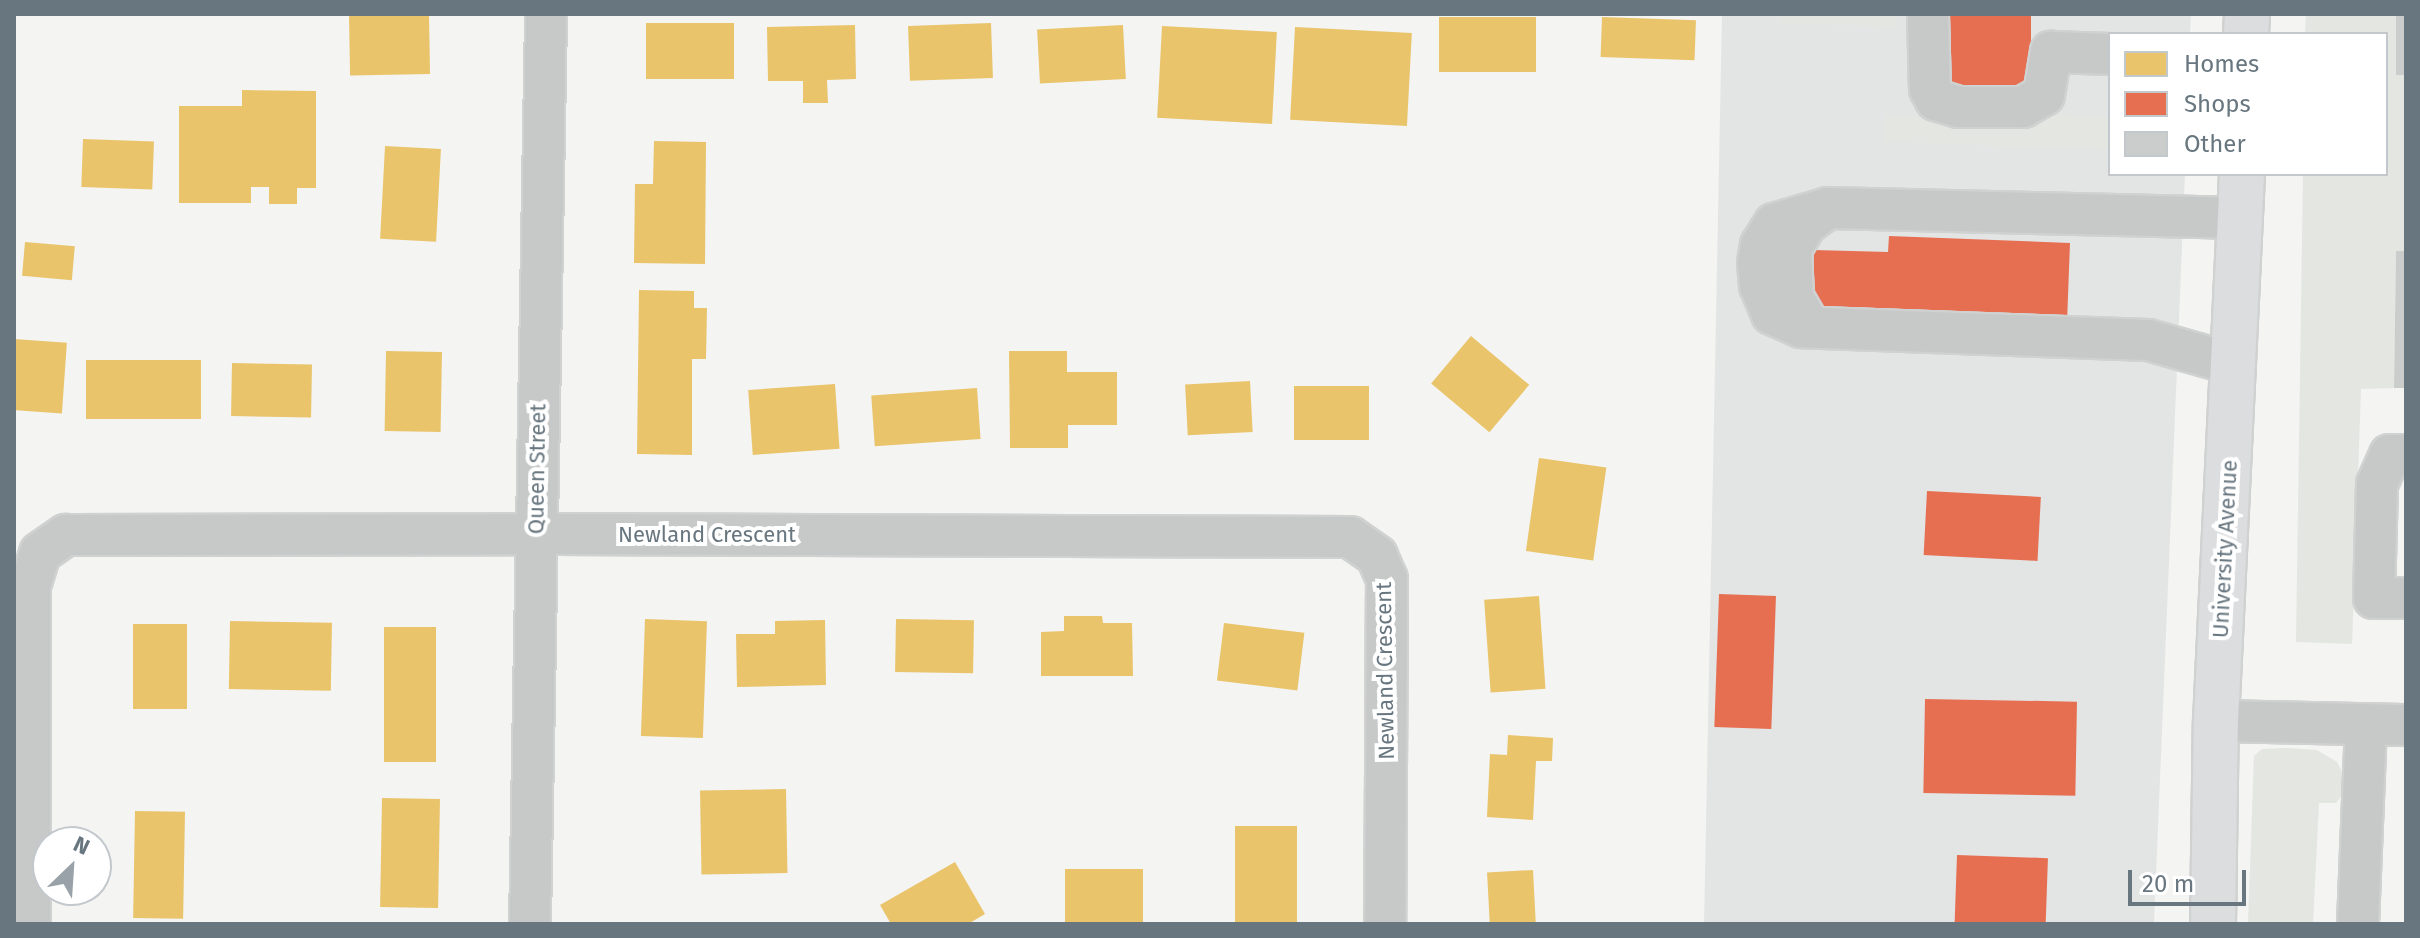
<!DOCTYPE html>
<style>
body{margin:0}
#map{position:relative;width:2420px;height:938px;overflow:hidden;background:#f4f4f3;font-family:"Fira Sans",sans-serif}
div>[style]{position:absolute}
.built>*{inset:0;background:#e3e4e4}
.green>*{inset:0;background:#e3e6e1}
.homes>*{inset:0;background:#e9c46a;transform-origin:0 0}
.shops>*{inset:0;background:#e76f51;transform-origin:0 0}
.building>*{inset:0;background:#cbcccc;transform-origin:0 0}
.roads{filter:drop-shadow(2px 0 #d0d1d1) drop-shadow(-2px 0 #d0d1d1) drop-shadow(0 2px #d0d1d1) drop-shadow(0 -2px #d0d1d1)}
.minor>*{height:40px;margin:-20px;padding:0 20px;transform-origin:20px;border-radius:20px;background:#c7c8c8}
.major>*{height:44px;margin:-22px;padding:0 22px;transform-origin:22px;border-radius:22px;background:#dcddde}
span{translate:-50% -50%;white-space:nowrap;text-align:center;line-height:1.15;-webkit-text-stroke:8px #fff;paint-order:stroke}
.street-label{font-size:22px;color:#68767f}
.frame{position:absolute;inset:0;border:16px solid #68767f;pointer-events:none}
.legend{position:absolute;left:2108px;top:32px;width:280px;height:144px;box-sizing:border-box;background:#fff;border:2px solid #c3c8cc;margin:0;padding:10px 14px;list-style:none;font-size:24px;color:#68767f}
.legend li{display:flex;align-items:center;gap:16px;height:40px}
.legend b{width:40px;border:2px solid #c3c8cc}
.north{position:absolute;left:32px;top:826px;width:80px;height:80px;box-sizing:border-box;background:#fff;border:2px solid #c3c8cc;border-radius:50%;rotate:25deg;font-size:22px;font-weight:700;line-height:32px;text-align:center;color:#68767f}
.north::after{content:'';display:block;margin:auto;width:28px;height:36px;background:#99a2a8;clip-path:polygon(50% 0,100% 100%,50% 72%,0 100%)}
.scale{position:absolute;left:2128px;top:870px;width:118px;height:36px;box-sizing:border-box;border:4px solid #68767f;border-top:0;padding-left:10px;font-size:24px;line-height:28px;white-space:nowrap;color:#68767f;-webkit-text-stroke:6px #fff;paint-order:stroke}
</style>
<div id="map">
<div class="built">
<div style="clip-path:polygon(1722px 14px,2191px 14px,2190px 34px,2110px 34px,2110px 174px,2185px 174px,2154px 924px,1704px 924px)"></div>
</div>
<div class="green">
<div style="clip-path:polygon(1783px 14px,1896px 14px,1896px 26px,1782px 24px)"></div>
<div style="clip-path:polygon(2306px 14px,2396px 14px,2396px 74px,2406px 75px,2406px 251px,2396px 251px,2394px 388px,2361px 389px,2352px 644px,2296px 642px,2303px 174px,2386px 174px,2386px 34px,2305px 34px)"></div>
<div style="clip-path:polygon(2058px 115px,2110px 117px,2110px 149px,1884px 142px,1885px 116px,2033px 120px)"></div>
<div style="clip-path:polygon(2285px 748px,2317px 750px,2337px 762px,2343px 773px,2343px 794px,2336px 803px,2319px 803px,2313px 924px,2248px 924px,2254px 756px,2262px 749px)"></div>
</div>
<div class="homes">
<div style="left:429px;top:14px;width:60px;height:80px;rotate:89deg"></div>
<div style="left:1536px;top:17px;width:55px;height:97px;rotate:90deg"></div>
<div style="left:1602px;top:17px;width:94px;height:40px;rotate:2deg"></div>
<div style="left:646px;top:23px;width:88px;height:56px"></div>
<div style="left:991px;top:23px;width:55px;height:83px;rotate:88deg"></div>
<div style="clip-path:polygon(855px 25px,856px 79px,827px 80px,828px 103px,803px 103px,803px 81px,768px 81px,767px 27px)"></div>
<div style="left:1123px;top:25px;width:54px;height:86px;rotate:87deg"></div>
<div style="left:1162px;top:26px;width:115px;height:92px;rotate:3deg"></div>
<div style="left:1295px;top:27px;width:117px;height:93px;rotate:3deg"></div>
<div style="clip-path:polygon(242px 90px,316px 91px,316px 188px,297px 188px,297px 204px,269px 204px,269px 187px,251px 187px,251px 203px,179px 203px,179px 106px,242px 106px)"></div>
<div style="left:83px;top:139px;width:71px;height:48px;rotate:2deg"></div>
<div style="clip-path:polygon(654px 141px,706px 142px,705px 264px,634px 263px,635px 184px,653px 184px)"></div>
<div style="left:385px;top:146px;width:56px;height:93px;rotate:3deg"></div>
<div style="left:25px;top:242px;width:50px;height:34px;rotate:5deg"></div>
<div style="clip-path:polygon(639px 290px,694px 291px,694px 308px,707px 308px,706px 359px,692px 359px,692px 455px,637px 454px)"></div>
<div style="left:1471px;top:336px;width:76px;height:62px;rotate:40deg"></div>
<div style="left:14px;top:339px;width:53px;height:71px;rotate:4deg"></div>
<div style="left:386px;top:351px;width:56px;height:80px;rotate:1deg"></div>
<div style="clip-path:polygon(1009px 351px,1067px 351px,1067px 372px,1117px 372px,1117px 425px,1068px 425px,1068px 448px,1010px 448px)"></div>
<div style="left:201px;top:360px;width:59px;height:115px;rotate:90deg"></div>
<div style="left:232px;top:363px;width:80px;height:53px;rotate:1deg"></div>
<div style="left:1250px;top:381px;width:51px;height:65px;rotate:87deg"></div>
<div style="left:835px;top:384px;width:65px;height:87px;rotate:86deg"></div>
<div style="left:1369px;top:386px;width:54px;height:75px;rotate:90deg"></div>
<div style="left:977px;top:388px;width:51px;height:106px;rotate:86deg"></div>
<div style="left:1539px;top:458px;width:68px;height:94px;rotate:8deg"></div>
<div style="left:1539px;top:596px;width:93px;height:55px;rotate:86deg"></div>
<div style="clip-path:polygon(1064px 616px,1102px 616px,1103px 623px,1132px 623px,1133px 676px,1041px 676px,1041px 632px,1064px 631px)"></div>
<div style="left:645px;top:619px;width:62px;height:117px;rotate:2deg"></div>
<div style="left:896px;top:619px;width:78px;height:53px;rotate:1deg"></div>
<div style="clip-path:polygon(825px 620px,826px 685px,737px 687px,736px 634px,775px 634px,775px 621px)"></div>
<div style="left:230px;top:621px;width:102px;height:68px;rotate:1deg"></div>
<div style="left:1224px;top:623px;width:81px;height:58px;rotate:7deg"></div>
<div style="left:133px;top:624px;width:54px;height:85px"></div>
<div style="left:384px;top:627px;width:52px;height:135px"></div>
<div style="clip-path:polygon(1508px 735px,1553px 738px,1552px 761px,1536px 761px,1533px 820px,1487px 817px,1490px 754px,1507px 755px)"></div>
<div style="left:786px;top:789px;width:84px;height:86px;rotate:89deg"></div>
<div style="left:382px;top:798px;width:58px;height:109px;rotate:1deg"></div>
<div style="left:135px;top:811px;width:50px;height:107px;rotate:1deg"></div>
<div style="left:1235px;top:826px;width:62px;height:98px"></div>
<div style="clip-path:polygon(955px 862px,985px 914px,968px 924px,891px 924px,880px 905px)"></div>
<div style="left:1065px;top:869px;width:78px;height:55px"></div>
<div style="left:1533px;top:870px;width:54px;height:46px;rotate:87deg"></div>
</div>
<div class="shops">
<div style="left:1942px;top:14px;width:89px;height:76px"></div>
<div style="clip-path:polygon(1889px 236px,2070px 243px,2067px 323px,1812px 312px,1814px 250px,1888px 252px)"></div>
<div style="left:1927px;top:491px;width:114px;height:64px;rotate:3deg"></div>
<div style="left:1719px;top:594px;width:57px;height:133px;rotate:2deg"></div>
<div style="left:1925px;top:699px;width:152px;height:94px;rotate:1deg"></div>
<div style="left:1957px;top:855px;width:91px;height:69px;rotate:2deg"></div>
</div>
<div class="building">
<div style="left:2396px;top:14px;width:10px;height:61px"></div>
<div style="clip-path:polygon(2396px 251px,2406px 251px,2406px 388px,2394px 388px)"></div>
</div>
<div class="roads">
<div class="minor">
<div style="left:1928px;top:14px;width:75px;rotate:88.5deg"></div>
<div style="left:1930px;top:89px;width:13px;rotate:61deg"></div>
<div style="left:1936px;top:100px;width:24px;rotate:17deg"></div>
<div style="left:1959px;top:107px;width:64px"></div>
<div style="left:2023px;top:107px;width:24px;rotate:-30deg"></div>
<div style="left:2044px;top:95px;width:44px;rotate:-80.8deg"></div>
<div style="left:2051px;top:52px;width:59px;rotate:1.9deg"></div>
<div style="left:1810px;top:327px;width:34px;rotate:-120deg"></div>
<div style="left:1793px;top:298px;width:49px;rotate:-92.3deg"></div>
<div style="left:1791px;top:249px;width:29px;rotate:-59deg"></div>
<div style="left:1806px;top:224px;width:24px;rotate:-36deg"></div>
<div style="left:2233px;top:364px;width:88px;rotate:-164.2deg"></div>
<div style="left:2148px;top:340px;width:347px;rotate:-177.9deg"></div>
<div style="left:1801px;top:327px;width:32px;rotate:-156deg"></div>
<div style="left:1772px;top:314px;width:30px;rotate:-113deg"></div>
<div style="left:1760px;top:286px;width:23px;rotate:-95deg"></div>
<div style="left:1758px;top:263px;width:18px;rotate:-81deg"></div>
<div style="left:1761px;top:245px;width:25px;rotate:-58deg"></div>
<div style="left:1774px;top:224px;width:56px;rotate:-16.5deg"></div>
<div style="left:1828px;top:208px;width:412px;rotate:1.4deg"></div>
<div style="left:2406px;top:455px;width:16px;rotate:180deg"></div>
<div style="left:2390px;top:455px;width:32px;rotate:114deg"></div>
<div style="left:2377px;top:484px;width:114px;rotate:91.5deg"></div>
<div style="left:2374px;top:598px;width:32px"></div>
<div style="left:2216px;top:721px;width:190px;rotate:1.2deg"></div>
<div style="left:30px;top:924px;width:338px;rotate:-90deg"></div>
<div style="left:30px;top:586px;width:34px;rotate:-73deg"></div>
<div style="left:40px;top:553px;width:32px;rotate:-35deg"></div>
<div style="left:66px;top:535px;width:470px;rotate:-0.1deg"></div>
<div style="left:536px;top:534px;width:814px;rotate:0.21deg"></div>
<div style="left:1350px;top:537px;width:33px;rotate:35deg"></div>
<div style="left:1377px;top:556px;width:25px;rotate:67deg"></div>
<div style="left:1387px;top:579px;width:345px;rotate:90.3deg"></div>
<div style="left:530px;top:924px;width:910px;rotate:-88.99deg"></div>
<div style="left:2358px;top:924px;width:200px;rotate:-87.7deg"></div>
</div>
<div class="major">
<div style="left:2246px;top:34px;width:20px;rotate:-87deg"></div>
<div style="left:2213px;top:924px;width:203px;rotate:-89.2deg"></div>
<div style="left:2216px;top:721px;width:548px;rotate:-87.28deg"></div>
</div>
</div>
<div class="street-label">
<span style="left:537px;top:469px;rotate:-89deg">Queen Street</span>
<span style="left:707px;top:535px">Newland Crescent</span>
<span style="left:2225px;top:549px;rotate:-87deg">University Avenue</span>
<span style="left:1385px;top:671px;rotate:-91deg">Newland Crescent</span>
</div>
<div class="frame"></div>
<ul class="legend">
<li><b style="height:22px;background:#e9c46a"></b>Homes</li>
<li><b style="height:22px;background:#e76f51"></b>Shops</li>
<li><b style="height:22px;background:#cbcccc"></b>Other</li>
</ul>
<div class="north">N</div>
<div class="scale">20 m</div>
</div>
